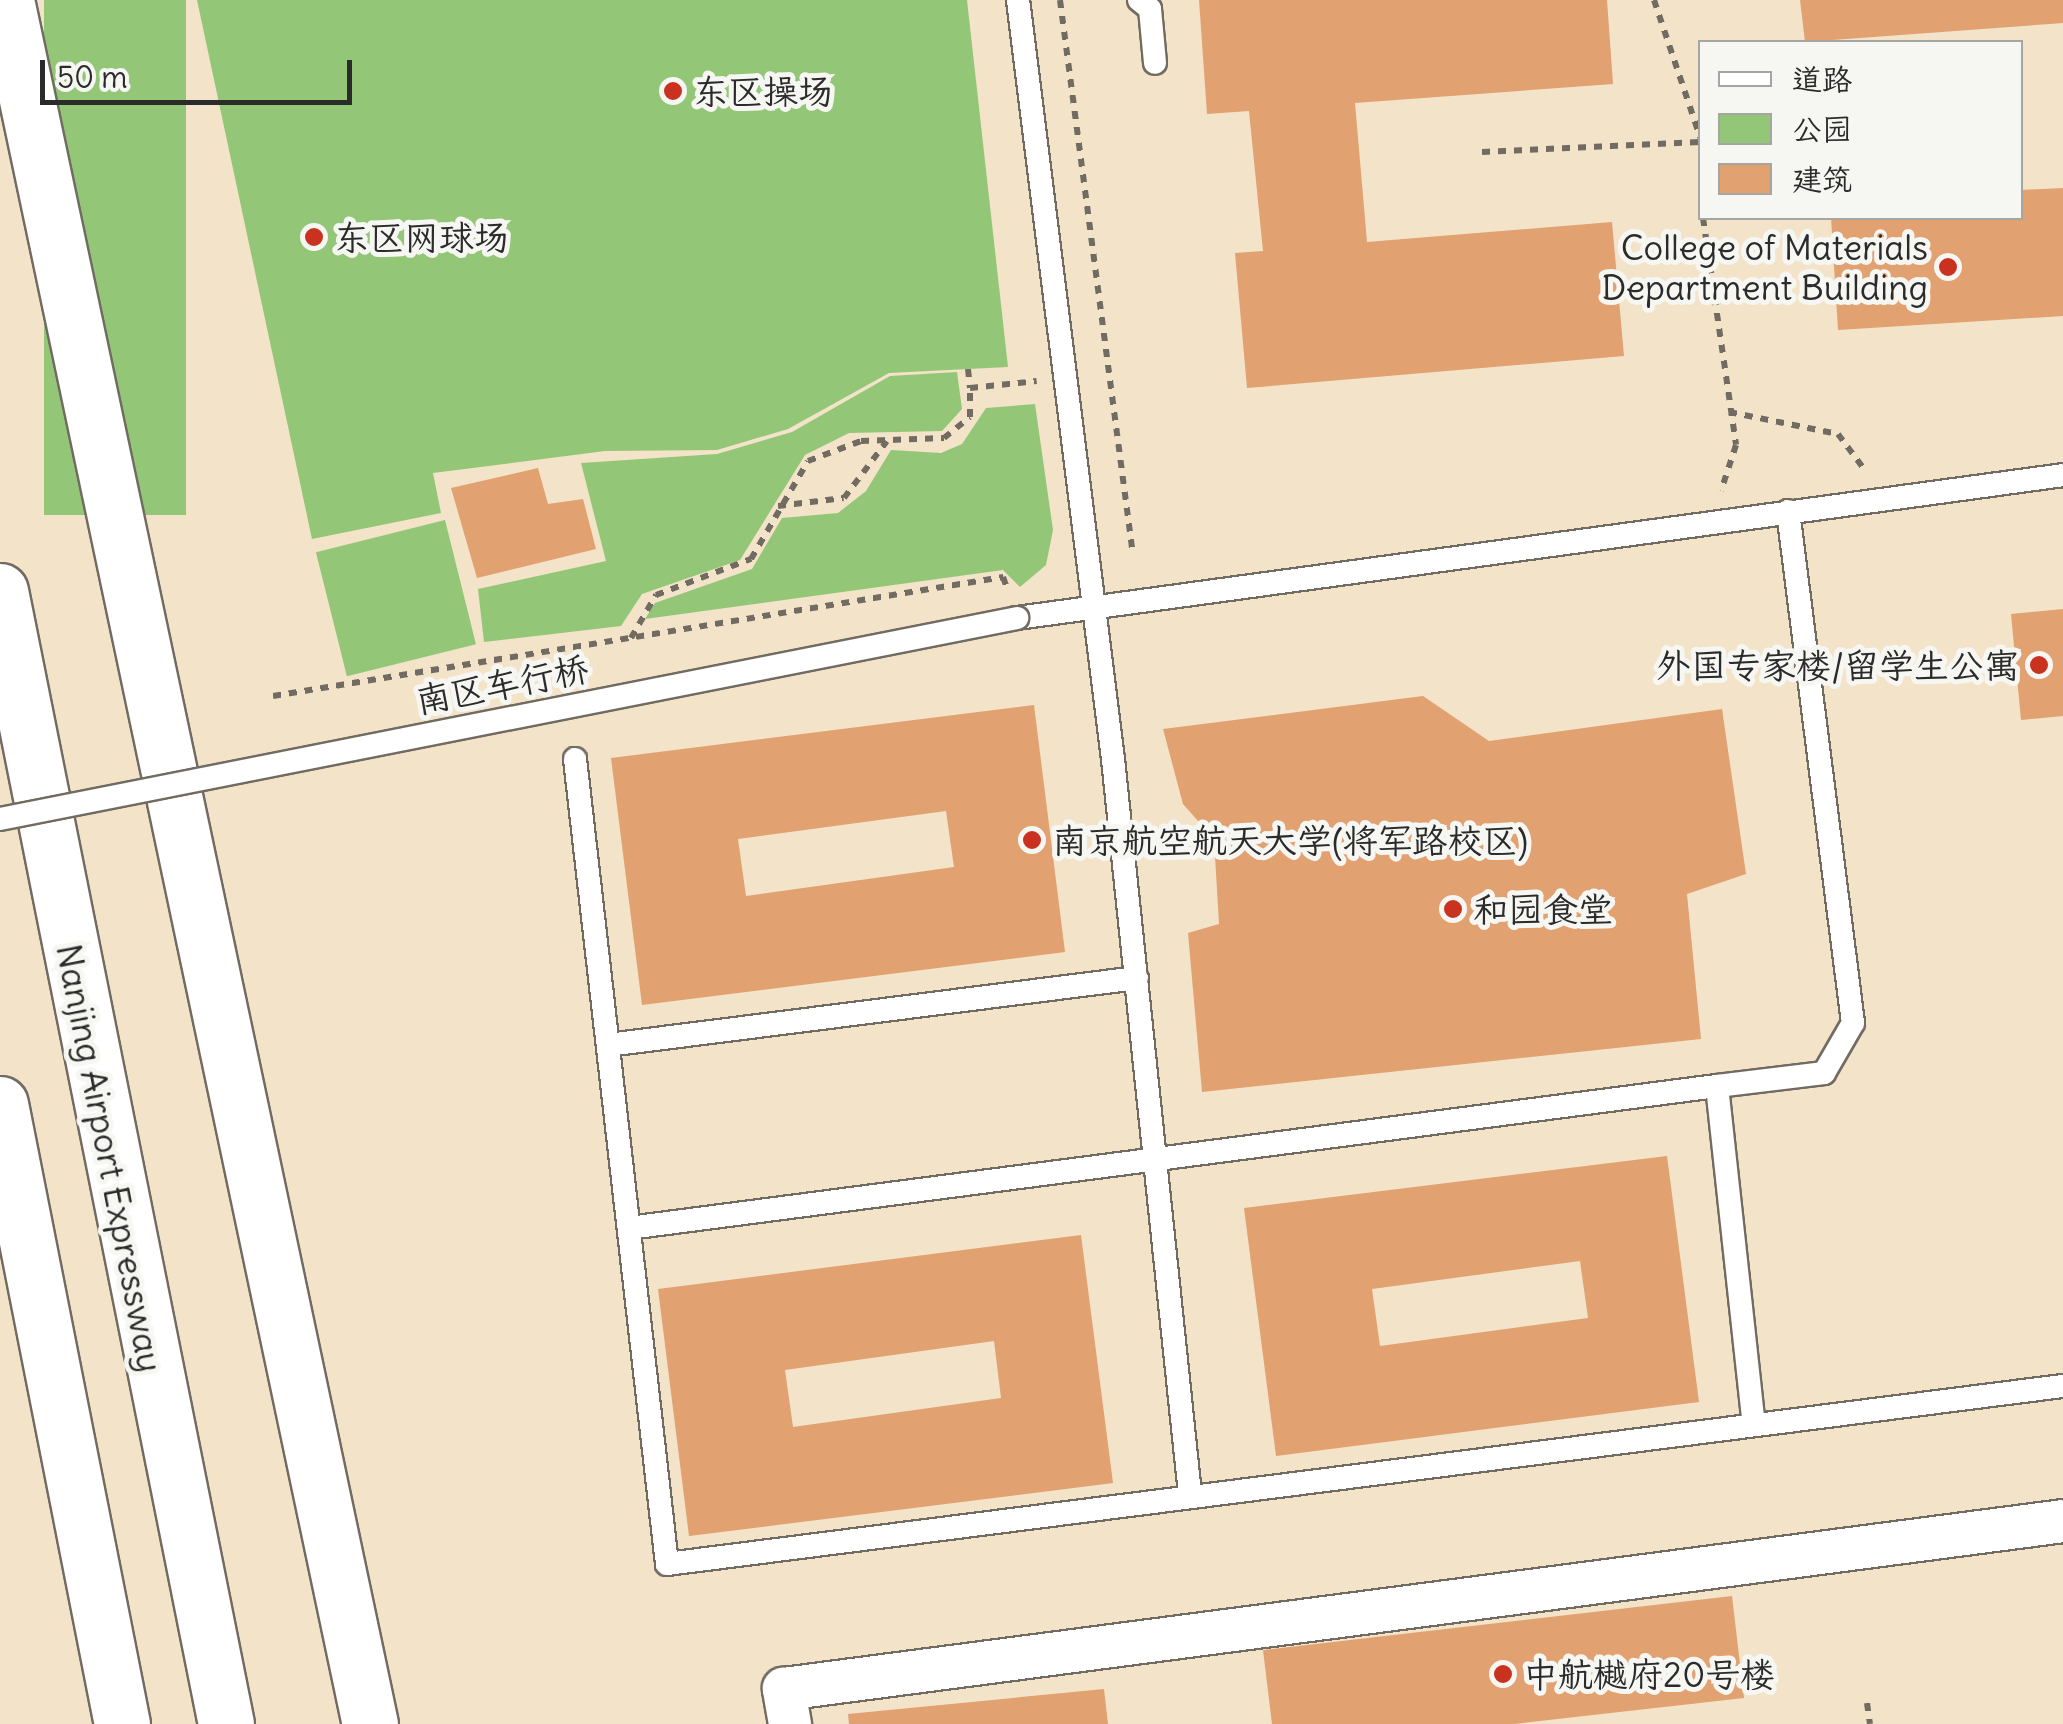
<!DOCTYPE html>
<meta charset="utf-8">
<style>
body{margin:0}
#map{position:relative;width:2063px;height:1724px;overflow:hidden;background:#f2e3c9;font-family:Delius,"LXGW WenKai TC",sans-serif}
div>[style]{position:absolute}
.green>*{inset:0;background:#94c677;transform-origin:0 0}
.building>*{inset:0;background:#e1a171}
.path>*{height:6px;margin-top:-3px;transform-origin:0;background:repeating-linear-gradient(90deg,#716b62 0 8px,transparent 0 16px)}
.roads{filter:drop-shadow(2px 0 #716b62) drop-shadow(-2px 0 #716b62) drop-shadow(0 2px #716b62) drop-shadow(0 -2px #716b62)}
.lane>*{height:22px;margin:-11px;padding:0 11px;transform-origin:11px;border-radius:11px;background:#fff}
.street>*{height:42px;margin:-21px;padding:0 21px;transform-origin:21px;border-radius:21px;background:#fff}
.highway>*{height:55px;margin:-27.5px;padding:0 27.5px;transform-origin:27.5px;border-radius:27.5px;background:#fff}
.bridges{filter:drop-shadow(2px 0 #716b62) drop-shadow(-2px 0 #716b62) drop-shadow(0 2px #716b62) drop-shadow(0 -2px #716b62)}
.lane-bridge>*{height:22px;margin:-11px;padding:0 11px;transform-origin:11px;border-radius:11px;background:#fff}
.dots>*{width:28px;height:28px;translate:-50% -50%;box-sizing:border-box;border:5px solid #f6f6f2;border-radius:50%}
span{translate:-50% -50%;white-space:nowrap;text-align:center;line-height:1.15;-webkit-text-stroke:10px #f6f6f2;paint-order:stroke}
.poi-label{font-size:35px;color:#2b2b2b}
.left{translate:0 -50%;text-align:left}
.right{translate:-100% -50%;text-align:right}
.street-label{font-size:35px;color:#2b2b2b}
.legend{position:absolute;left:1698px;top:40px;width:325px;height:180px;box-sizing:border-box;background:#f6f6f2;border:2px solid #a5a5a2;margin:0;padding:12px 18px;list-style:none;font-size:30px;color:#2b2b2b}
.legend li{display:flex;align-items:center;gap:20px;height:50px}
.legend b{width:50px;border:2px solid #a5a5a2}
.scale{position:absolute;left:40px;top:60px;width:312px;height:45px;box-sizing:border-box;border:5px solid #2b2b2b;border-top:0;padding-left:12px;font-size:30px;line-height:35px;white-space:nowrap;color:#2b2b2b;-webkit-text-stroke:8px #f6f6f2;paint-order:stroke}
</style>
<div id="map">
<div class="green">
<div style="left:44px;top:0;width:142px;height:515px"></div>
<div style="clip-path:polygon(197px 0,967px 0,1008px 367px,889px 373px,788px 429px,717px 450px,605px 451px,433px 473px,441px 513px,312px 539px)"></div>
<div style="clip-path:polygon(957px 372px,962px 409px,942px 431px,849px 433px,805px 455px,740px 560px,642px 594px,621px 626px,484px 642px,478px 589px,606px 561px,581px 463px,717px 454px,792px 432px,890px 376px)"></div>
<div style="clip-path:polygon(1035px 404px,1053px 530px,1046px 565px,1020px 587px,1003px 570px,645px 619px,655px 603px,752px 569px,782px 518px,838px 513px,866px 491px,891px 450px,941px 453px,962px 444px,986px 408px)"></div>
<div style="left:445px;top:520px;width:128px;height:133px;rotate:76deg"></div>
</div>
<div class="building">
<div style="clip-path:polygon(1199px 0,1607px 0,1613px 84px,1355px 103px,1367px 242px,1612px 222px,1624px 356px,1247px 388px,1235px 253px,1263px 251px,1249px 111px,1207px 114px)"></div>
<div style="clip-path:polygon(1800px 0,2063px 0,2063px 23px,1805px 42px)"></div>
<div style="clip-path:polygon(2063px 188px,2063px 316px,1838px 330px,1831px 218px,2020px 218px,2020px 190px)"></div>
<div style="clip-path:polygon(538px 468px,548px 504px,583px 499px,596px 549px,477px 578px,451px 488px)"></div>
<div style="clip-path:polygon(2063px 609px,2063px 716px,2021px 720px,2011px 614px)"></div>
<div style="clip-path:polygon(1423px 696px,1489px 741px,1722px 709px,1746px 874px,1687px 894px,1701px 1039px,1202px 1092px,1188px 933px,1219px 924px,1214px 839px,1183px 804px,1163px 729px)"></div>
<div style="clip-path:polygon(evenodd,1034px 705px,1065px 952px,642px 1005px,611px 758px,1034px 705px,946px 811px,954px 867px,746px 896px,738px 839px,946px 811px)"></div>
<div style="clip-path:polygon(evenodd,1667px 1156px,1699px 1402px,1276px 1456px,1244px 1208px,1667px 1156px,1580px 1261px,1588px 1318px,1380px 1346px,1372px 1289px,1580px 1261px)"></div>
<div style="clip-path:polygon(evenodd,1081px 1235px,1113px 1483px,689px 1536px,658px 1289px,1081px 1235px,994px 1341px,1001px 1398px,793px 1427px,785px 1370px,994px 1341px)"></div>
<div style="clip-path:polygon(1732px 1596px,1744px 1698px,1514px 1724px,1272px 1724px,1263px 1650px)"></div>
<div style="clip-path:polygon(1104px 1689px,1108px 1724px,849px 1724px,848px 1714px)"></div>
</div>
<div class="path">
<div style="left:1060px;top:0;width:553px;rotate:82.51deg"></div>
<div style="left:1654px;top:0;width:145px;rotate:71.4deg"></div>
<div style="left:1482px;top:152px;width:218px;rotate:-2.6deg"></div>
<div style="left:1703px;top:218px;width:229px;rotate:81.7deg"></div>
<div style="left:1736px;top:445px;width:48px;rotate:108.1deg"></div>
<div style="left:968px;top:369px;width:19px;rotate:84deg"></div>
<div style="left:970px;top:388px;width:67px;rotate:-6deg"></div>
<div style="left:1729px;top:412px;width:111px;rotate:11.4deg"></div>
<div style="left:1838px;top:434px;width:44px;rotate:53.4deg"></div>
<div style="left:778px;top:506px;width:66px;rotate:-6.9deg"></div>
<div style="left:844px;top:498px;width:71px;rotate:-53deg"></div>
<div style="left:631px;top:638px;width:50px;rotate:-59.8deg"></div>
<div style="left:656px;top:595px;width:102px;rotate:-20.8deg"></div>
<div style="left:751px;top:559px;width:113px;rotate:-59.8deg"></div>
<div style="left:808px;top:461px;width:57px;rotate:-20.7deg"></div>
<div style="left:861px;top:441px;width:83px;rotate:-2.1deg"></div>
<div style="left:944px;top:438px;width:33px;rotate:-39deg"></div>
<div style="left:970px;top:417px;width:29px;rotate:-90deg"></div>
<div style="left:273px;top:696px;width:740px;rotate:-9.26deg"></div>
<div style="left:1003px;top:577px;width:12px;rotate:70deg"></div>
<div style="left:1867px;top:1703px;width:21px;rotate:82deg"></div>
</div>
<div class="roads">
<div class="lane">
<div style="left:1018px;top:0;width:765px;rotate:82.87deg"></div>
<div style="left:1113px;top:759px;width:739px;rotate:84.02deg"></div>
<div style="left:1139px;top:0;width:14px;rotate:39deg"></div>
<div style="left:1150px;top:9px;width:54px;rotate:84.7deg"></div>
<div style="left:1017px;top:618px;width:1056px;rotate:-7.78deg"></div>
<div style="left:575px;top:759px;width:810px;rotate:83.48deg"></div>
<div style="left:667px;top:1564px;width:1407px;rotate:-7.27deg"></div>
<div style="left:608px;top:1045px;width:533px;rotate:-7.22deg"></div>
<div style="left:1717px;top:1086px;width:108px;rotate:-6.9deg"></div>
<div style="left:1824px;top:1073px;width:58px;rotate:-59.9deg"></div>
<div style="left:1853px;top:1023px;width:516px;rotate:-97.24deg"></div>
<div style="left:629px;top:1228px;width:1097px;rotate:-7.44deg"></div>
<div style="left:1717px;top:1086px;width:336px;rotate:83.8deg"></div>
</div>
<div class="street">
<div style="left:790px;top:1724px;width:36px;rotate:-100deg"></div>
<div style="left:784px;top:1689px;width:1290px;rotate:-7.48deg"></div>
</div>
<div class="highway">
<div style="left:6px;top:0;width:1762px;rotate:78.08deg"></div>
<div style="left:0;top:591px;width:1155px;rotate:78.72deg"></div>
<div style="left:0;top:1104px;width:632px;rotate:78.87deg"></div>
</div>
</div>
<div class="bridges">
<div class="lane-bridge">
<div style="left:0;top:819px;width:1037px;rotate:-11.18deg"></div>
</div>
</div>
<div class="dots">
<div style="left:673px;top:91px;background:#c8321e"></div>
<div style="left:314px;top:237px;background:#c8321e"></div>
<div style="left:1948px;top:267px;background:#c8321e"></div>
<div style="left:2039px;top:665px;background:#c8321e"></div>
<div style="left:1032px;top:840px;background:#c8321e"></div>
<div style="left:1453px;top:909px;background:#c8321e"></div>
<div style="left:1503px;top:1674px;background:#c8321e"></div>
</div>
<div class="poi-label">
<span class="left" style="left:693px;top:91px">东区操场</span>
<span class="left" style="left:334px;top:237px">东区网球场</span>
<span class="right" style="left:1928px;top:267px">College of Materials<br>Department Building</span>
<span class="right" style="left:2019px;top:665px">外国专家楼/留学生公寓</span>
<span class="left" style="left:1052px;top:840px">南京航空航天大学(将军路校区)</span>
<span class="left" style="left:1473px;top:909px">和园食堂</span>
<span class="left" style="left:1523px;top:1674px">中航樾府20号楼</span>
</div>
<div class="street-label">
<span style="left:502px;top:684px;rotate:-11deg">南区车行桥</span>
<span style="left:110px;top:1158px;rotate:79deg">Nanjing Airport Expressway</span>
</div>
<ul class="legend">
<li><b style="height:12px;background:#fff"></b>道路</li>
<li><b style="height:28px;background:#94c677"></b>公园</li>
<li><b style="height:28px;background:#e1a171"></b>建筑</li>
</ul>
<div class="scale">50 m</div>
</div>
